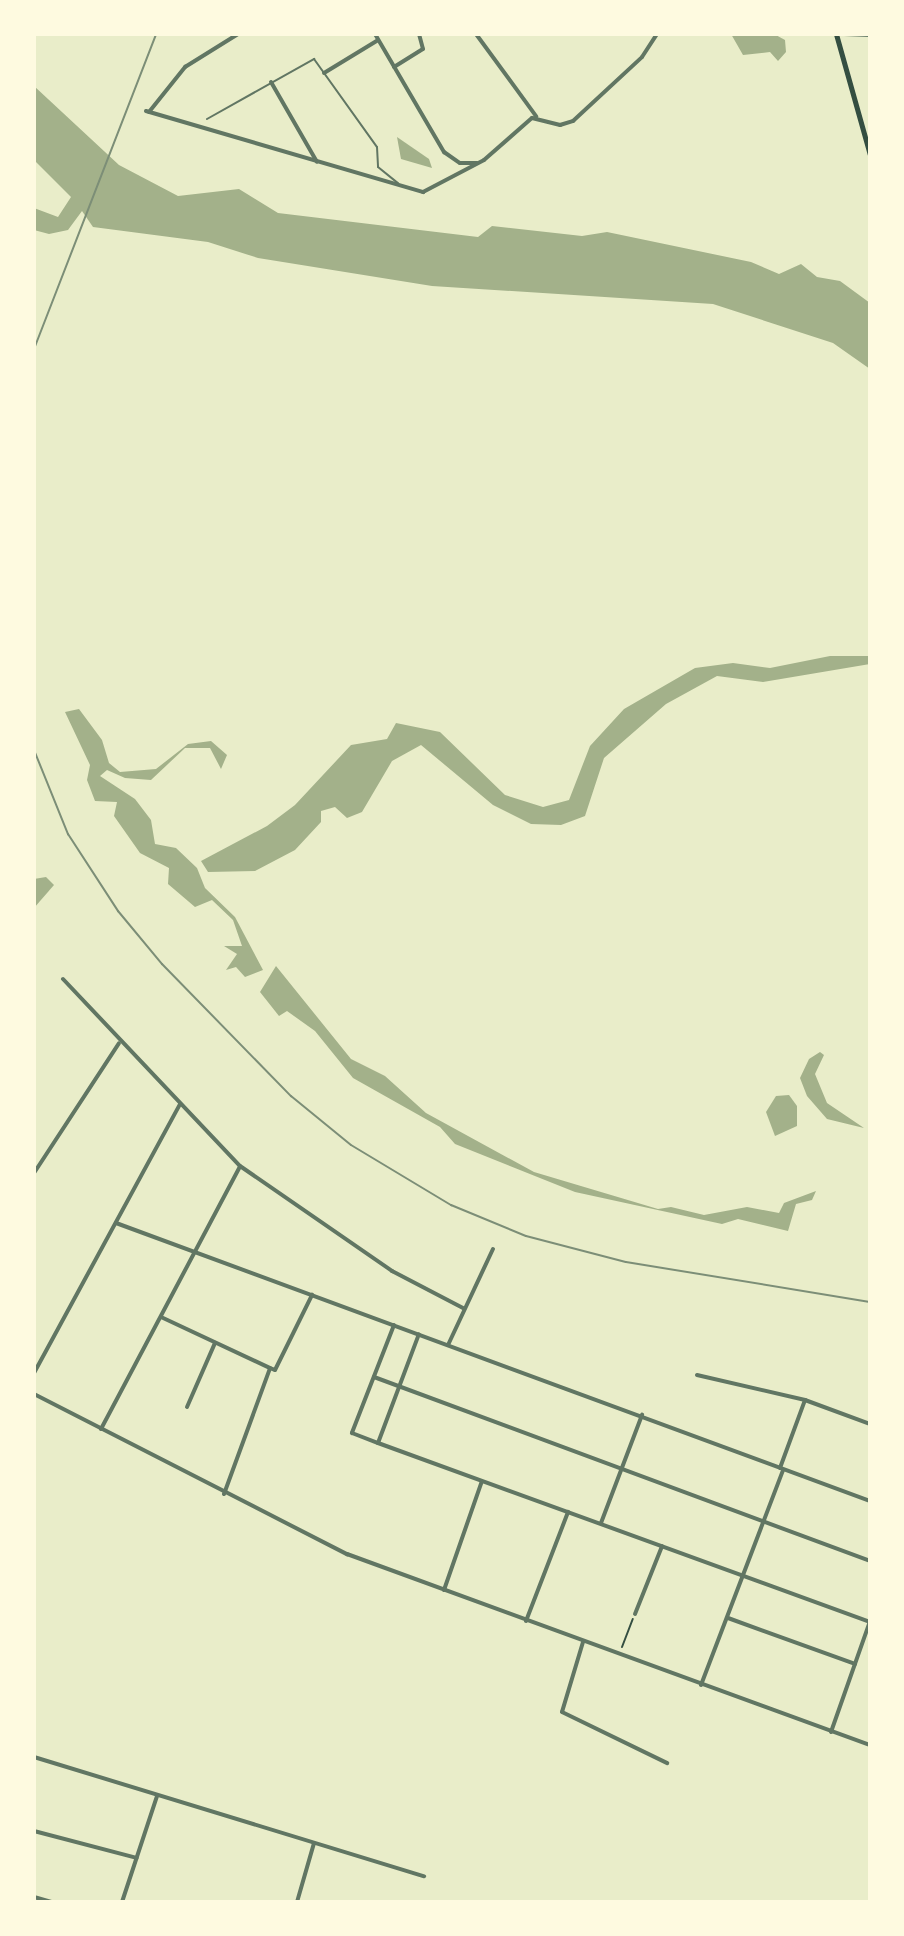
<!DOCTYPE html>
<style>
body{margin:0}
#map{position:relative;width:904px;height:1936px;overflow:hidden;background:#e9edc9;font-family:"Noto Sans",sans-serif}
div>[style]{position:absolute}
.water>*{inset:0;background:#a3b18a}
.path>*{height:2px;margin:-1px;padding:0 1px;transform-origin:1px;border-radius:1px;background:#344e41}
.service>*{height:2px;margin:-1px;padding:0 1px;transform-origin:1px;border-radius:1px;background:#617663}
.minor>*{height:4px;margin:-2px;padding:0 2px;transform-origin:2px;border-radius:2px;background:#617663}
.secondary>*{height:5px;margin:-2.5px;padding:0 2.5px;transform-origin:2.5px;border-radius:2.5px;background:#344e41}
.rail>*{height:2px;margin:-1px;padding:0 1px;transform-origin:1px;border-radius:1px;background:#7c8e77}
span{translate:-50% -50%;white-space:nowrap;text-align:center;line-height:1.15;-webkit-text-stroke:8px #fefae0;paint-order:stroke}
.frame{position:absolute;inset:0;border:36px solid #fefae0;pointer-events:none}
</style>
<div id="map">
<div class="water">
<div style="clip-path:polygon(731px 34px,774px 34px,785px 40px,786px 52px,778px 61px,770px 52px,743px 55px)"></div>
<div style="clip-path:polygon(34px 86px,119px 165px,178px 196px,239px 189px,278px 213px,478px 237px,492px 226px,582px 236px,607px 232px,751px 262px,779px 274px,801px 264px,817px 277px,840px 281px,870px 303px,870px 369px,833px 343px,713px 304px,432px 286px,258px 258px,208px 242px,93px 227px,82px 211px,68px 230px,49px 234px,34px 230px,34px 208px,58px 217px,71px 197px,34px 160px)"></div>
<div style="clip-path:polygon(397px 137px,429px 159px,432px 168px,401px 159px)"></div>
<div style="clip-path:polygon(830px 656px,870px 656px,870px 664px,763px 682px,717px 676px,666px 704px,604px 758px,585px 816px,561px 825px,531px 824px,493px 805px,421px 745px,392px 761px,362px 812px,347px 818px,335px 807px,321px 811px,321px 822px,295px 850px,255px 871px,208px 872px,201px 861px,267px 826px,295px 805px,351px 745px,387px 739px,396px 723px,440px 732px,505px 795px,543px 807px,569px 800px,590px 746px,624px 709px,695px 668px,733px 663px,770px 668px)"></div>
<div style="clip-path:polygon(79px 709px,102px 740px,109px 763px,120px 772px,156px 769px,188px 744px,211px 741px,227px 755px,221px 769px,210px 748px,185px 748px,151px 780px,125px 778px,107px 770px,100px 776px,135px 799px,151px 820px,155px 844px,176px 848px,197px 868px,205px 888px,235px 917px,263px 970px,245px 977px,236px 967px,226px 970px,237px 954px,224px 946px,242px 946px,233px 920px,212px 900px,195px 907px,168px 884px,169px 868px,140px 853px,114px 816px,117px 802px,95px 801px,87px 780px,90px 765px,65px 712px)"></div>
<div style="clip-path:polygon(46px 877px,54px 885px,34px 908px,34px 879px)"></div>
<div style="clip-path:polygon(276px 966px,351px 1059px,385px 1076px,426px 1113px,534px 1172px,658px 1209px,671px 1207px,704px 1215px,747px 1207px,779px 1213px,784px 1203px,816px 1191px,812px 1200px,796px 1204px,788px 1231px,738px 1219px,722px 1224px,575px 1192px,455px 1144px,440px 1127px,353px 1078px,315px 1031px,287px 1011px,279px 1016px,260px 992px)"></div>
<div style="clip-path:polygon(820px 1052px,824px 1055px,815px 1074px,827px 1103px,864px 1128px,827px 1119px,807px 1096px,800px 1078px,809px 1059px)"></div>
<div style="clip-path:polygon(789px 1095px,797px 1106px,797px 1126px,775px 1136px,766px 1112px,776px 1096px)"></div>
</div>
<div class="path">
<div style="left:622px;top:1647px;width:30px;rotate:-69deg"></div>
</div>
<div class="service">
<div style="left:207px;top:119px;width:123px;rotate:-29.3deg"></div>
<div style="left:314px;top:59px;width:108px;rotate:54.4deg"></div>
<div style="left:377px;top:147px;width:20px;rotate:87deg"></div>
<div style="left:378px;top:167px;width:26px;rotate:39deg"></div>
</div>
<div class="minor">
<div style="left:375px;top:34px;width:137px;rotate:59.7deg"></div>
<div style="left:444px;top:152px;width:19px;rotate:35deg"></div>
<div style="left:460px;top:163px;width:17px"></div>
<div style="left:476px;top:34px;width:102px;rotate:53.8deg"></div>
<div style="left:844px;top:34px;width:26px;rotate:2deg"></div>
<div style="left:394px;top:67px;width:34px;rotate:-32deg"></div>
<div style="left:423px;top:49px;width:16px;rotate:-105deg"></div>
<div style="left:324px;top:73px;width:63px;rotate:-31.4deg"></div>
<div style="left:271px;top:82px;width:92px;rotate:60.1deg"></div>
<div style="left:146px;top:111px;width:289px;rotate:16.3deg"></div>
<div style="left:423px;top:192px;width:69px;rotate:-27.7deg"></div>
<div style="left:484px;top:160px;width:64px;rotate:-41.2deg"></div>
<div style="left:532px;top:118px;width:29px;rotate:14deg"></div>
<div style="left:560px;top:125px;width:14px;rotate:-17deg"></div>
<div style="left:573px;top:121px;width:94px;rotate:-42.8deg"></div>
<div style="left:642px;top:57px;width:27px;rotate:-57deg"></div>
<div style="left:149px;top:112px;width:58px;rotate:-51.3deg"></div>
<div style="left:185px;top:67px;width:62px;rotate:-31.9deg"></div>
<div style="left:63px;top:979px;width:257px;rotate:46.6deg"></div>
<div style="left:240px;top:1166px;width:185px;rotate:34.6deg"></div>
<div style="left:392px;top:1271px;width:80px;rotate:27.5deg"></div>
<div style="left:34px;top:1173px;width:155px;rotate:-56.8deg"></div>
<div style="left:116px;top:1223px;width:804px;rotate:20.24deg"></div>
<div style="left:161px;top:1317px;width:120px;rotate:25.1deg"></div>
<div style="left:394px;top:1325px;width:116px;rotate:111.3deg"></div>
<div style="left:352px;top:1433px;width:28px;rotate:21deg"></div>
<div style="left:378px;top:1443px;width:116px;rotate:-69.4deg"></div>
<div style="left:448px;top:1345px;width:106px;rotate:-64.9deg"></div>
<div style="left:34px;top:1373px;width:306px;rotate:-61.5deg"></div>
<div style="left:697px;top:1375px;width:111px;rotate:13deg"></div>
<div style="left:805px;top:1400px;width:69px;rotate:20.3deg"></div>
<div style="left:374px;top:1377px;width:529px;rotate:20.35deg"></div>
<div style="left:34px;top:1394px;width:352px;rotate:27.1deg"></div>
<div style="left:347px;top:1554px;width:557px;rotate:20.06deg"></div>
<div style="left:187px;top:1407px;width:70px;rotate:-66.4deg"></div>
<div style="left:101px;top:1429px;width:297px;rotate:-62.1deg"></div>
<div style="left:378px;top:1443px;width:524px;rotate:19.99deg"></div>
<div style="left:780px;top:1468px;width:72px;rotate:-69.8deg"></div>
<div style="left:224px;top:1494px;width:134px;rotate:-69.9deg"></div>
<div style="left:270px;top:1368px;width:5px;rotate:22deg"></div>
<div style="left:275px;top:1370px;width:84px;rotate:-63.7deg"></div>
<div style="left:601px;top:1523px;width:116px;rotate:-69.2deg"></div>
<div style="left:444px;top:1590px;width:115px;rotate:-70.8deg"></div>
<div style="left:635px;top:1614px;width:73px;rotate:-68.3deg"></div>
<div style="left:728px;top:1618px;width:135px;rotate:19.9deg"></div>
<div style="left:526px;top:1621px;width:117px;rotate:-68.9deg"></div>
<div style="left:583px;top:1642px;width:73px;rotate:106.7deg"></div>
<div style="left:562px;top:1712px;width:117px;rotate:25.9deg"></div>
<div style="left:701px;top:1685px;width:230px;rotate:-69.1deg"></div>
<div style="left:831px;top:1732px;width:118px;rotate:-70.6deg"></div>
<div style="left:34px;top:1757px;width:408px;rotate:17deg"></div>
<div style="left:34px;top:1831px;width:106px;rotate:14.7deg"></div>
<div style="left:34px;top:1897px;width:18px;rotate:16deg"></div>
<div style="left:122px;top:1902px;width:112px;rotate:-71.7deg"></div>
<div style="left:297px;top:1902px;width:61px;rotate:-73.9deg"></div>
</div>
<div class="secondary">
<div style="left:836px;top:34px;width:126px;rotate:74.3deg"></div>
</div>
<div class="rail">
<div style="left:34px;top:349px;width:338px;rotate:-68.8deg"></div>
<div style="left:34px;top:750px;width:91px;rotate:68deg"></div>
<div style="left:68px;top:834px;width:92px;rotate:57deg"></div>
<div style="left:118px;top:911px;width:69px;rotate:50.3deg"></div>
<div style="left:162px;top:964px;width:185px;rotate:45.7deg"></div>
<div style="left:291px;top:1096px;width:77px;rotate:39.2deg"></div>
<div style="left:351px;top:1145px;width:117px;rotate:31deg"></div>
<div style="left:451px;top:1205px;width:81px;rotate:22.5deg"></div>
<div style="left:526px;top:1236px;width:103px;rotate:14.6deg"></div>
<div style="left:626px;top:1262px;width:247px;rotate:9.3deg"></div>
</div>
<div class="frame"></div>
</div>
